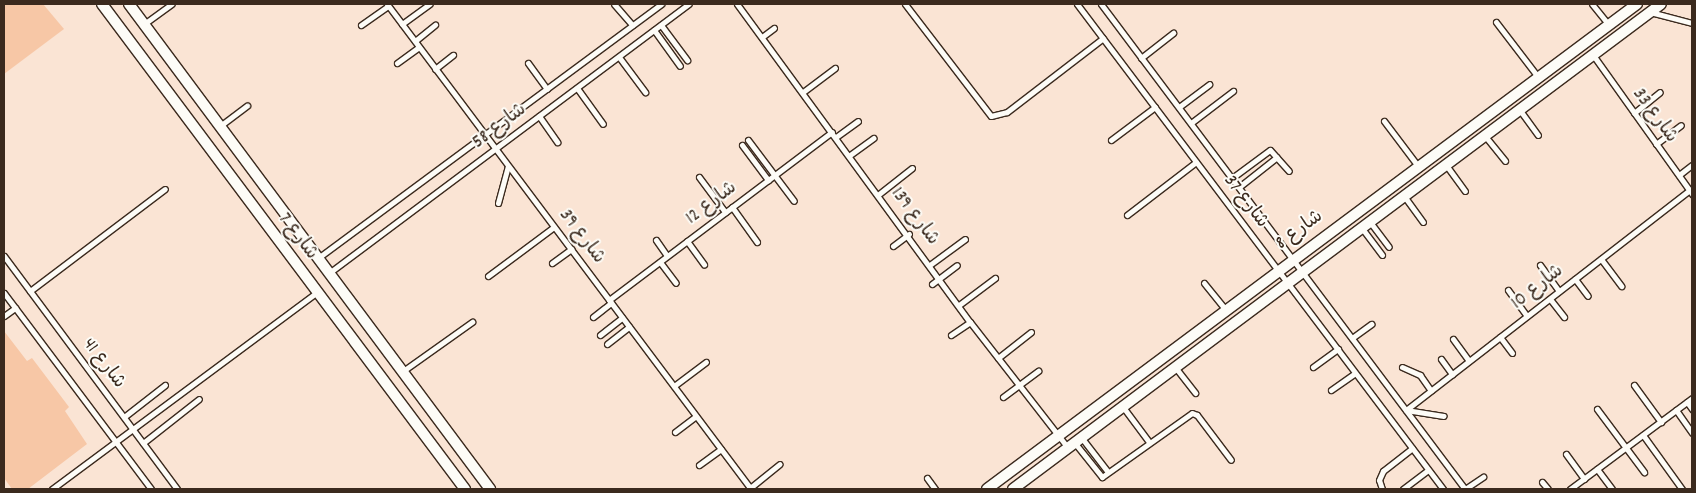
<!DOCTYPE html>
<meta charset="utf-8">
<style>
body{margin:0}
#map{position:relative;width:1696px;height:493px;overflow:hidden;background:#fcf1e7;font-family:Dekko,"Playpen Sans Arabic",sans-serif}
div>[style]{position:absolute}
.built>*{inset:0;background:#fae4d4;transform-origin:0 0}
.building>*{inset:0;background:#f7c7a6}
.roads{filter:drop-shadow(1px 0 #3b2a1e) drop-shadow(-1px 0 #3b2a1e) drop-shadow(0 1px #3b2a1e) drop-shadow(0 -1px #3b2a1e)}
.service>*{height:5px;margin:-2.5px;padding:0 2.5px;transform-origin:2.5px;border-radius:2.5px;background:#fdfcf7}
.minor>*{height:10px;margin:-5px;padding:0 5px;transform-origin:5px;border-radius:5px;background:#fdfcf7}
span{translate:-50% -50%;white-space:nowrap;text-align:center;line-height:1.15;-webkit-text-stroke:4px #fdfcf7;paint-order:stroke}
.street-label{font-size:19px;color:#3b2a1e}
.frame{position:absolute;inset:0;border:5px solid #3b2a1e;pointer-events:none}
</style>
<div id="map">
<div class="built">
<div style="left:4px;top:4px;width:1688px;height:485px"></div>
</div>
<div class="building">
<div style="clip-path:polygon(4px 4px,43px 4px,64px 29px,4px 74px)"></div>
<div style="clip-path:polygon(4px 331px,27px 361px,32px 358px,69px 407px,65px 411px,87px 444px,28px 489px,12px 489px,4px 478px)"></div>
</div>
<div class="roads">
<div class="service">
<div style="left:387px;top:4px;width:606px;rotate:53.11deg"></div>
<div style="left:614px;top:4px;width:28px;rotate:49deg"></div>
<div style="left:737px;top:4px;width:394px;rotate:53.8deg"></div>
<div style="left:970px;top:322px;width:160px;rotate:52.1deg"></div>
<div style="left:905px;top:4px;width:141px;rotate:52.5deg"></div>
<div style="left:991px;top:116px;width:16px;rotate:-14deg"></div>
<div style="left:1007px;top:112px;width:121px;rotate:-37.6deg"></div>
<div style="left:1077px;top:4px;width:608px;rotate:52.96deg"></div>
<div style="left:1101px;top:4px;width:606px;rotate:53.11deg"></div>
<div style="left:1592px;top:4px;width:27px;rotate:51deg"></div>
<div style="left:1650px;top:12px;width:43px;rotate:14.7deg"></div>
<div style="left:1496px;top:22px;width:69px;rotate:52.6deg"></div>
<div style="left:144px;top:24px;width:34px;rotate:-36deg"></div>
<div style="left:402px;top:24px;width:34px;rotate:-36deg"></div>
<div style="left:361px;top:25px;width:33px;rotate:-35deg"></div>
<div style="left:661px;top:25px;width:44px;rotate:53.4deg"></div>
<div style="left:654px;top:30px;width:44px;rotate:54.2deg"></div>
<div style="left:762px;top:37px;width:15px;rotate:-37deg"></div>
<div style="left:415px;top:41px;width:26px;rotate:-39deg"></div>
<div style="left:1593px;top:55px;width:171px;rotate:54.5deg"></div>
<div style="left:619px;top:57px;width:44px;rotate:53.4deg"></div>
<div style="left:1141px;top:58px;width:41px;rotate:-38deg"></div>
<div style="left:397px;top:63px;width:27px;rotate:-36deg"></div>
<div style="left:528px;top:63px;width:32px;rotate:54deg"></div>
<div style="left:435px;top:69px;width:23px;rotate:-38deg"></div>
<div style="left:577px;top:88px;width:44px;rotate:54.2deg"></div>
<div style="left:803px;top:92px;width:40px;rotate:-37deg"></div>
<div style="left:1179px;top:107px;width:38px;rotate:-37deg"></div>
<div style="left:1519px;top:109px;width:32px;rotate:54deg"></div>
<div style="left:1634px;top:113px;width:33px;rotate:-39deg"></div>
<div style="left:539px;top:116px;width:32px;rotate:55deg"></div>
<div style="left:1384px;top:121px;width:56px;rotate:52.9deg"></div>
<div style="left:1191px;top:123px;width:53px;rotate:-37.3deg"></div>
<div style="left:220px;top:126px;width:34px;rotate:-37deg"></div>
<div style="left:1485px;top:136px;width:32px;rotate:51deg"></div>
<div style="left:836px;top:137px;width:27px;rotate:-36deg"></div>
<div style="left:748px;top:140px;width:76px;rotate:53deg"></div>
<div style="left:1111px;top:140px;width:55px;rotate:-36.9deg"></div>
<div style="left:1656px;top:144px;width:31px;rotate:-37deg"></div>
<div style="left:742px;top:145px;width:44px;rotate:53.4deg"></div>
<div style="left:850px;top:155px;width:29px;rotate:-36deg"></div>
<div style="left:1446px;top:165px;width:32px;rotate:54deg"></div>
<div style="left:1679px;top:175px;width:16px;rotate:-38deg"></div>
<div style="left:699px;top:177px;width:44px;rotate:53.4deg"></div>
<div style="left:1232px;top:178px;width:47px;rotate:-36.4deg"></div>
<div style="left:1270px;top:150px;width:28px;rotate:48deg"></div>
<div style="left:1239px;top:187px;width:48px;rotate:-38.3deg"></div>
<div style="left:879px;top:194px;width:42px;rotate:-38.2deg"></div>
<div style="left:1404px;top:196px;width:32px;rotate:54deg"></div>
<div style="left:498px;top:203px;width:38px;rotate:-75deg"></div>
<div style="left:732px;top:207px;width:43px;rotate:54.5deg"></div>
<div style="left:1127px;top:215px;width:87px;rotate:-37.5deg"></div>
<div style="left:1370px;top:222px;width:31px;rotate:53deg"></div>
<div style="left:1361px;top:227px;width:35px;rotate:53deg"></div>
<div style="left:656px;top:240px;width:19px;rotate:55deg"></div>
<div style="left:687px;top:241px;width:29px;rotate:54deg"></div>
<div style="left:893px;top:246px;width:20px;rotate:-37deg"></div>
<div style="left:4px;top:256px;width:290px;rotate:53.4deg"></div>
<div style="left:318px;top:258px;width:427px;rotate:-36.5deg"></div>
<div style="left:1601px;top:259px;width:34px;rotate:53deg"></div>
<div style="left:660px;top:262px;width:26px;rotate:53deg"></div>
<div style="left:552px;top:263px;width:24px;rotate:-36deg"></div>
<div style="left:931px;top:264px;width:42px;rotate:-36.3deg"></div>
<div style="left:1540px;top:265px;width:32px;rotate:54deg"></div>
<div style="left:329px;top:273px;width:449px;rotate:-36.8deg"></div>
<div style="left:488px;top:276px;width:82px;rotate:-36.6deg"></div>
<div style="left:1575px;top:279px;width:21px;rotate:53deg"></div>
<div style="left:1204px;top:283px;width:33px;rotate:51deg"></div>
<div style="left:932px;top:284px;width:31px;rotate:-37deg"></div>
<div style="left:1508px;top:290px;width:32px;rotate:54deg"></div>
<div style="left:30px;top:291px;width:169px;rotate:-37.1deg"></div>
<div style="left:4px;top:293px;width:245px;rotate:53.1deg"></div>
<div style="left:1550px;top:299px;width:23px;rotate:52deg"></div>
<div style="left:609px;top:300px;width:279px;rotate:-37deg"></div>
<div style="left:959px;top:305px;width:45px;rotate:-36.9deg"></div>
<div style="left:4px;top:316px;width:14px;rotate:-36deg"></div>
<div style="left:593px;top:317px;width:23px;rotate:-38deg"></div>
<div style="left:600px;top:335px;width:28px;rotate:-38deg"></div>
<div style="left:951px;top:335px;width:23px;rotate:-34deg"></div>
<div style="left:1500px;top:337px;width:20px;rotate:53deg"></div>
<div style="left:1352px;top:338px;width:24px;rotate:-36deg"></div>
<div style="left:1453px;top:339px;width:27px;rotate:54deg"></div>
<div style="left:607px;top:344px;width:28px;rotate:-38deg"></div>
<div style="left:998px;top:358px;width:42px;rotate:-38.2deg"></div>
<div style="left:1441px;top:359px;width:19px;rotate:54deg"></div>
<div style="left:1175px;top:367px;width:33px;rotate:52deg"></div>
<div style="left:1313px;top:367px;width:31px;rotate:-36deg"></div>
<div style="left:1402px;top:367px;width:20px;rotate:24deg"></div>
<div style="left:1420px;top:375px;width:19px;rotate:55deg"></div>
<div style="left:403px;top:371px;width:85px;rotate:-35.4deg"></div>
<div style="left:1634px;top:385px;width:46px;rotate:53.9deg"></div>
<div style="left:674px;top:386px;width:40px;rotate:-37deg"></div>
<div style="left:1331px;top:390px;width:29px;rotate:-35deg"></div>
<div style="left:1003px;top:397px;width:44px;rotate:-36.6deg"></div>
<div style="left:1687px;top:402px;width:9px;rotate:54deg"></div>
<div style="left:1123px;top:407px;width:44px;rotate:53.4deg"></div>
<div style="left:1597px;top:409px;width:79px;rotate:53.3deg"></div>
<div style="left:1406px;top:410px;width:359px;rotate:-37.8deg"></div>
<div style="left:1406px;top:410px;width:38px;rotate:9deg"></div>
<div style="left:1676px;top:410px;width:28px;rotate:55deg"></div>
<div style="left:124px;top:417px;width:52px;rotate:-38deg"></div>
<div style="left:675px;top:432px;width:26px;rotate:-37deg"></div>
<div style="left:1643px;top:435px;width:67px;rotate:54.2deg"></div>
<div style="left:1081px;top:437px;width:44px;rotate:52.4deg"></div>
<div style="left:1074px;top:442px;width:45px;rotate:51.3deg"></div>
<div style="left:1102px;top:477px;width:110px;rotate:-35.4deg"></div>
<div style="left:1192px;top:413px;width:5px;rotate:22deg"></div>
<div style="left:1197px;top:415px;width:56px;rotate:52.9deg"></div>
<div style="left:143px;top:443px;width:71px;rotate:-38.2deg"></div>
<div style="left:1566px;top:454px;width:31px;rotate:54deg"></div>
<div style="left:699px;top:465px;width:27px;rotate:-36deg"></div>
<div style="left:1597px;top:469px;width:25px;rotate:53deg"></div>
<div style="left:927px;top:478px;width:14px;rotate:54deg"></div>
<div style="left:1542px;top:482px;width:9px;rotate:49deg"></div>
<div style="left:750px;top:488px;width:38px;rotate:-39deg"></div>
<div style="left:52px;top:489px;width:330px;rotate:-36.6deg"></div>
<div style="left:1382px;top:489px;width:9px;rotate:-108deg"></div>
<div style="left:1379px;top:480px;width:10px;rotate:-66deg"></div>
<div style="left:1383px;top:471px;width:37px;rotate:-38deg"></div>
<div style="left:1403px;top:489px;width:31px;rotate:-37deg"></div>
<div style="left:1465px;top:489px;width:22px;rotate:-34deg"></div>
<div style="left:1570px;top:489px;width:152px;rotate:-36.7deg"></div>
</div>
<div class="minor">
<div style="left:102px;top:4px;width:606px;rotate:53.19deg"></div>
<div style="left:129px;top:4px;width:605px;rotate:53.34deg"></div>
<div style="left:987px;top:489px;width:811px;rotate:-36.73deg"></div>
<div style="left:1013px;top:489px;width:809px;rotate:-36.81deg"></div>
</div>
</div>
<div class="street-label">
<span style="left:1654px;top:116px;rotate:54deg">شارع 33</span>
<span style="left:500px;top:127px;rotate:-37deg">شارع 58</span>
<span style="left:1245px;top:202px;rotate:53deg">شارع 37</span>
<span style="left:712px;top:204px;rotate:-37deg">شارع 12</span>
<span style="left:914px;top:217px;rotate:53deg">شارع 139</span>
<span style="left:1300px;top:231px;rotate:-36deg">شارع 8</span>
<span style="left:297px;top:237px;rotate:53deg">شارع 7</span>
<span style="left:581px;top:237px;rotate:53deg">شارع 39</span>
<span style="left:1538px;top:288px;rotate:-38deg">شارع 10</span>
<span style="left:103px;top:364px;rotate:53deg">شارع 41</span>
</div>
<div class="frame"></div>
</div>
